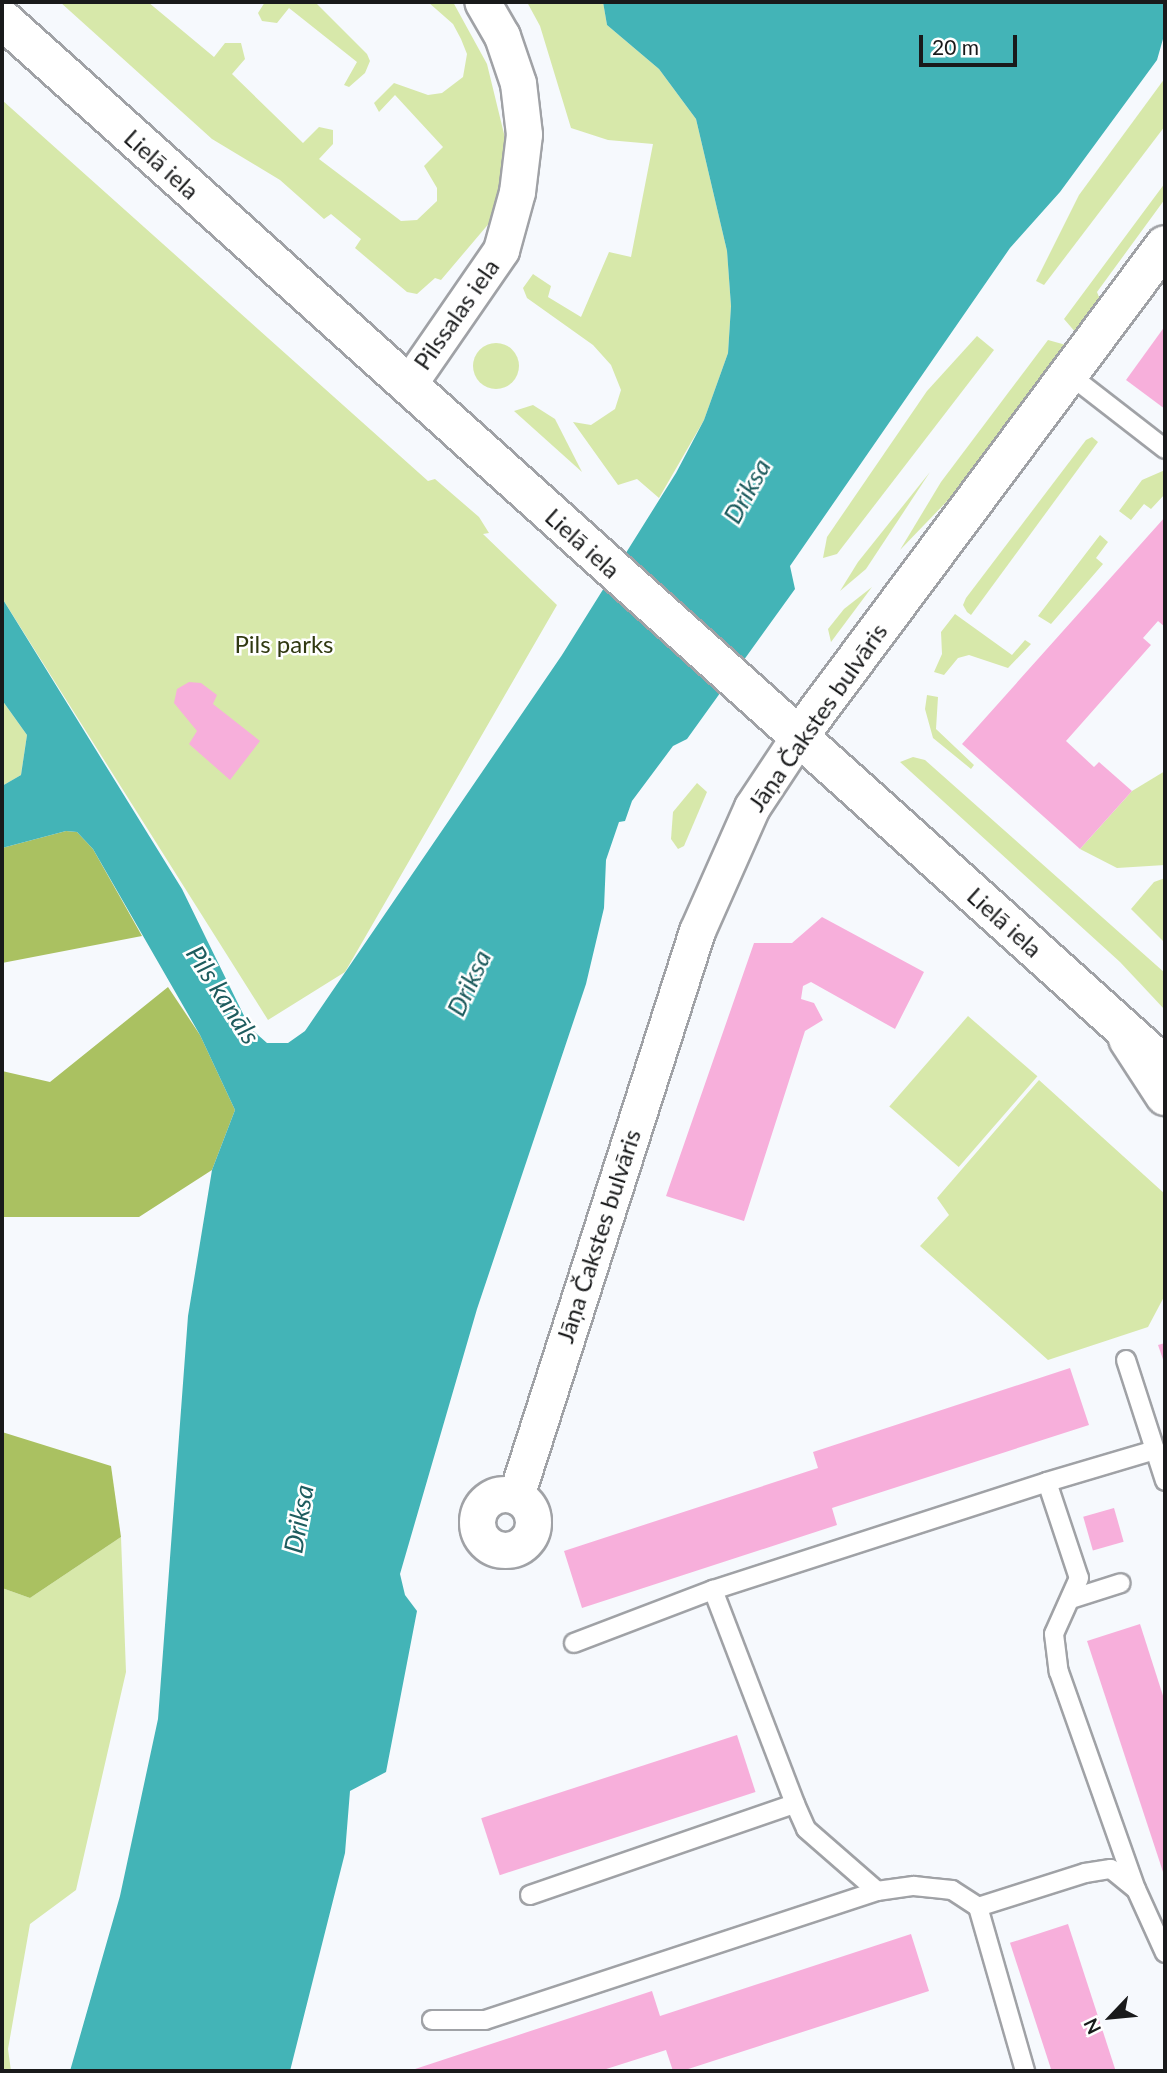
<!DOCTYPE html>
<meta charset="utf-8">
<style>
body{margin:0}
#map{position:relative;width:1167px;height:2073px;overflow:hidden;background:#f6f9fd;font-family:Lato,sans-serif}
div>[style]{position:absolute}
.green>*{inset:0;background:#d7e8aa;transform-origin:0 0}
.round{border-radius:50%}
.forest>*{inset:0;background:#aac161}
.water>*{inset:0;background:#43b4b7}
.building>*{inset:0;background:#f7afdb;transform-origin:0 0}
.roads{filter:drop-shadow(2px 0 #a0a2a6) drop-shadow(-2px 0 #a0a2a6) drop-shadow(0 2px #a0a2a6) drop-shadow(0 -2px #a0a2a6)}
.service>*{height:18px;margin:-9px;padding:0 9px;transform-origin:9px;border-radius:9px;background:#fff}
.minor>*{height:35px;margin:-17.5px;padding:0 17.5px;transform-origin:17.5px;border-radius:17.5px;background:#fff}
.minor>.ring{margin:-17.5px;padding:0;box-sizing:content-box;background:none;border:35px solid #fff;border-radius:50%}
.tertiary>*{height:38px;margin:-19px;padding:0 19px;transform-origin:19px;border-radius:19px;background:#fff}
.secondary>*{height:38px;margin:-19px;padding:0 19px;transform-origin:19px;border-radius:19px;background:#fff}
.primary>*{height:38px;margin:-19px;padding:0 19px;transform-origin:19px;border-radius:19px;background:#fff}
span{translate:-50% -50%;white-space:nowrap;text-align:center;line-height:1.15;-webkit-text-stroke:5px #fff;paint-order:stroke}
.street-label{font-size:24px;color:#191a1b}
.park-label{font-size:24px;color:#303911}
.water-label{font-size:26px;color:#1e5c5e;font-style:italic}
.frame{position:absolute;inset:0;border:4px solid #191a1b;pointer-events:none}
.north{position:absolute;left:1076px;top:1982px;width:70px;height:70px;-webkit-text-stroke:5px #fff;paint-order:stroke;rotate:244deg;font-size:19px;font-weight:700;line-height:28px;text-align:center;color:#191a1b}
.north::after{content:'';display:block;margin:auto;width:24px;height:32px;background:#191a1b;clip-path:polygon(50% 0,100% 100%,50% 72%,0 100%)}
.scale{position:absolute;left:919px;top:35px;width:98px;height:32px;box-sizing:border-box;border:4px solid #191a1b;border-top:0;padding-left:9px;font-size:21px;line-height:24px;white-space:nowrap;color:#191a1b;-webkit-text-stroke:5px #fff;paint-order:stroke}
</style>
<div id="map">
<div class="green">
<div style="clip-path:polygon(60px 2px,148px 2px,214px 57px,225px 43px,241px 43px,245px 59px,232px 74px,303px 143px,319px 127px,333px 130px,333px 144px,319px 159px,401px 221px,417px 220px,437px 201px,437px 188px,424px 166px,443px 147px,395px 95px,379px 112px,374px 103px,394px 83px,428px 95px,442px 93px,463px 77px,467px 54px,461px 39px,453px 24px,428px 2px,453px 2px,487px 64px,505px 138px,504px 182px,491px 221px,441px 280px,435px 278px,417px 294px,407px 292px,355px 248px,361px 239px,331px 214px,324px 219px,280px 180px,212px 139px)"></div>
<div style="clip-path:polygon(265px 2px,315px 2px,367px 54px,370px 61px,365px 73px,349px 87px,344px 85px,357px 62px,289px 8px,277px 23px,262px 21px,258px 13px)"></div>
<div style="clip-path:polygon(527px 2px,603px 2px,607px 25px,659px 69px,696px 119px,727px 251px,731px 306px,728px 353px,704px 420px,659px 498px,637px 479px,618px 485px,573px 422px,591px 425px,615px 409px,621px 390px,611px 365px,593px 345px,527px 298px,523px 288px,533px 274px,551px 286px,548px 297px,581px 317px,609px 252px,631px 257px,653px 144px,608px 140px,571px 128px,540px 26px)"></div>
<div style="clip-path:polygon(1165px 78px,1165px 126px,1044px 285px,1036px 281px,1079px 195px)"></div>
<div style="clip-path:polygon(2px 100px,428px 481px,435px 479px,479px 517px,489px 533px,483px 534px,557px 605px,345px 972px,268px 1020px,2px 598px)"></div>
<div style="clip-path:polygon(1165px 183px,1165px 199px,1097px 292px,1101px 302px,1077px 334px,1064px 319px)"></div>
<div style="clip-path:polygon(977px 336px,994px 350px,837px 554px,823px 558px,827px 537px,927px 391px)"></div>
<div style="clip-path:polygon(1048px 340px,1066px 345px,951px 497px,900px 550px,941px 482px)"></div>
<div class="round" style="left:473px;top:343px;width:46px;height:46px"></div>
<div style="clip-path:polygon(533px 405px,555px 419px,582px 472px,514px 411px)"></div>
<div style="clip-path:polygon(1092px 437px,1098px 442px,971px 615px,967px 612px,963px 605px,966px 598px,1086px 440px)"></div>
<div style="clip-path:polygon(1165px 470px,1165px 494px,1151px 509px,1144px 504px,1131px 520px,1119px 511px,1142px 480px)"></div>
<div style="clip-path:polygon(930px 472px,866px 569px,840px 591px,858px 562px)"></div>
<div style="clip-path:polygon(1100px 535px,1108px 542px,1096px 558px,1103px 564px,1051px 624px,1038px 616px)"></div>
<div style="clip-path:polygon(872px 587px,831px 642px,828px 629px,844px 609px)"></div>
<div style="clip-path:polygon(955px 614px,1012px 655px,1025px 640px,1031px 644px,1008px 668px,969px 655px,958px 658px,944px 675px,934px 672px,942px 654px,941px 632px)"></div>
<div style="clip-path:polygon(927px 695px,938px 697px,936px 729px,974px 765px,971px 769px,933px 738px,925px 709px)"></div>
<div style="clip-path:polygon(2px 700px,27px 735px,21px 775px,2px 786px)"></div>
<div style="clip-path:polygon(913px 757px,925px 760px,1165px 973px,1165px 1010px,1120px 962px,900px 762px)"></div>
<div style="clip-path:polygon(1165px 771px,1165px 865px,1117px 868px,1080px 849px,1132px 791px)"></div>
<div style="clip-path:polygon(697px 783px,707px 792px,684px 846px,678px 849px,671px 839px,673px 812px)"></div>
<div style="clip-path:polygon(1165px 878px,1165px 943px,1131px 909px,1154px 882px)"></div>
<div style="left:968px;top:1016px;width:92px;height:120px;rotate:41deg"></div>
<div style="clip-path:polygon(1039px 1080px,1165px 1194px,1165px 1295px,1148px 1327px,1048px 1360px,920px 1246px,949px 1215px,937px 1198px)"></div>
<div style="clip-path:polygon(121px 1537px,126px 1672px,76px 1890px,30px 1924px,8px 2049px,11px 2071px,2px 2071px,2px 1588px,30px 1598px)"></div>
</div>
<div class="forest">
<div style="clip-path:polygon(66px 831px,77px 832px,93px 849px,142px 936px,2px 963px,2px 848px)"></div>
<div style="clip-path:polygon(168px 987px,200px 1035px,235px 1110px,212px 1170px,139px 1217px,2px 1217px,2px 1071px,50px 1082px)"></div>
<div style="clip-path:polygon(2px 1432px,111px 1466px,121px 1537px,30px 1598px,2px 1588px)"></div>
</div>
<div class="water">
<div style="clip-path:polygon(603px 2px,1165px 2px,1165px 32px,1157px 60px,1060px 192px,1010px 248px,790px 566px,795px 589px,687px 739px,673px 746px,632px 801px,625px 821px,619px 822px,606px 860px,604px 908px,586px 984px,477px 1309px,400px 1574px,405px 1595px,417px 1611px,386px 1772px,350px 1791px,345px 1853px,290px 2071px,70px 2071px,120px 1896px,158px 1719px,188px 1316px,212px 1170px,235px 1110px,200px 1035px,93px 849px,77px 832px,66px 831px,2px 848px,2px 786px,21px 775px,27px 735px,2px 700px,2px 598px,182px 889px,250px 1028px,267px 1043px,288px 1043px,305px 1031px,562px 655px,676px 473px,704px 420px,728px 353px,731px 306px,727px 251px,696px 119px,659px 69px,607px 25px)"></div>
</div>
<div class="building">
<div style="clip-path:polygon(1165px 326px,1165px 409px,1126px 380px)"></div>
<div style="clip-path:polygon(1165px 517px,1165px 627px,1158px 621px,1143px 638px,1151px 645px,1066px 741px,1094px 767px,1099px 762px,1132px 791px,1080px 849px,962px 744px)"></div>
<div style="clip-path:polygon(189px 682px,201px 683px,217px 695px,213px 704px,260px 741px,230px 780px,189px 744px,197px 731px,174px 703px,177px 689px)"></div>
<div style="clip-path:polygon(822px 917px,924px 972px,895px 1029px,811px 982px,803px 986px,801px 999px,814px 1003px,823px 1020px,805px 1031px,744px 1221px,666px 1196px,754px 943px,792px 943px)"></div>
<div style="clip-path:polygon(1165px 1343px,1165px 1365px,1158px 1345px)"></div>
<div style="clip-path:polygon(1070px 1368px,1089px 1425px,832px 1508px,837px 1525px,582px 1608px,564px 1551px,818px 1468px,813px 1452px)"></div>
<div style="left:1114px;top:1508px;width:35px;height:32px;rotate:74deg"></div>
<div style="clip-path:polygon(1140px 1624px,1165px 1702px,1165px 1878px,1087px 1641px)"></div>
<div style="left:737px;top:1735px;width:60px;height:269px;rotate:72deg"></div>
<div style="left:1068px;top:1924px;width:155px;height:61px;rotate:72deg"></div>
<div style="clip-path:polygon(911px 1934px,929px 1991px,682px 2071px,673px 2071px,666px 2050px,600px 2071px,409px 2071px,652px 1991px,660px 2016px)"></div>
</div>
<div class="roads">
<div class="service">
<div style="left:1071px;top:376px;width:119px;rotate:37.8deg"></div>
<div style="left:1126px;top:1360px;width:127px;rotate:72.1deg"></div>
<div style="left:1047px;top:1482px;width:113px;rotate:-16.5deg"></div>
<div style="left:713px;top:1590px;width:229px;rotate:69deg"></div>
<div style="left:1071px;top:1599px;width:52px;rotate:-17.7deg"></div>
<div style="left:574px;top:1643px;width:149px;rotate:-20.9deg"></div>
<div style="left:713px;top:1590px;width:351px;rotate:-17.9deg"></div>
<div style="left:1047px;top:1482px;width:101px;rotate:71.6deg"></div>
<div style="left:1079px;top:1578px;width:61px;rotate:114.1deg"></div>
<div style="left:1054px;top:1634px;width:38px;rotate:83deg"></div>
<div style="left:1059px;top:1672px;width:230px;rotate:70.5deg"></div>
<div style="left:530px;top:1895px;width:280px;rotate:-19deg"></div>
<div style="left:795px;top:1804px;width:27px;rotate:66deg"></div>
<div style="left:806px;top:1829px;width:94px;rotate:41.1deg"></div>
<div style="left:978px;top:1907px;width:112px;rotate:-17.6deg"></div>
<div style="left:1085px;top:1873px;width:26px;rotate:-9deg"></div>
<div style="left:1111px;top:1869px;width:32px;rotate:39deg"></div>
<div style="left:1136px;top:1889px;width:70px;rotate:65.6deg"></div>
<div style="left:432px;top:2020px;width:53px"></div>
<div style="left:485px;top:2020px;width:413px;rotate:-18.2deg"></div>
<div style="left:877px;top:1891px;width:37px;rotate:-8deg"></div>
<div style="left:914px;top:1886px;width:38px;rotate:6deg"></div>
<div style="left:952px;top:1890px;width:31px;rotate:33deg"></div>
<div style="left:978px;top:1907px;width:171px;rotate:74deg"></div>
</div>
<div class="minor">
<div style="left:408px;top:385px;width:164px;rotate:-55.4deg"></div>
<div style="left:501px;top:250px;width:60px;rotate:-74.6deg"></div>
<div style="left:517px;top:192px;width:58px;rotate:-83.1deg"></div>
<div style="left:524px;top:134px;width:51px;rotate:-96.7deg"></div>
<div style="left:518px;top:83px;width:50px;rotate:-108.8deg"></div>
<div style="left:502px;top:36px;width:39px;rotate:-120deg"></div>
<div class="ring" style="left:477px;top:1494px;width:21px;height:21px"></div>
<div style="left:516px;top:1496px;width:593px;rotate:-72.24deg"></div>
<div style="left:697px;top:931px;width:136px;rotate:-66.1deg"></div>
<div style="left:752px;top:807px;width:85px;rotate:-56.5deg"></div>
</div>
<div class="tertiary">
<div style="left:799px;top:736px;width:612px;rotate:-53.3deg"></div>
</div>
<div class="secondary">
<div style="left:1128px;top:1039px;width:68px;rotate:57deg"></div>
</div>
<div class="primary">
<div style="left:2px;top:19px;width:1565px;rotate:42deg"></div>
</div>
</div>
<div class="street-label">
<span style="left:162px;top:164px;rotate:42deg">Lielā iela</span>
<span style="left:456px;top:314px;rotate:-55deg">Pilssalas iela</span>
<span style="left:583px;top:543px;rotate:42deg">Lielā iela</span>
<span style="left:817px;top:717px;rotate:-55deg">Jāņa Čakstes bulvāris</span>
<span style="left:1005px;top:922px;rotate:42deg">Lielā iela</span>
<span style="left:598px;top:1236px;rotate:-72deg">Jāņa Čakstes bulvāris</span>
</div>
<div class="park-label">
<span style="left:284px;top:644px">Pils parks</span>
</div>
<div class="water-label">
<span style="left:747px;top:491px;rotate:-61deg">Driksa</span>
<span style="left:469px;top:983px;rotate:-65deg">Driksa</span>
<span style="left:223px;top:995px;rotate:57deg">Pils kanāls</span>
<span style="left:299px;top:1519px;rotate:-80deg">Driksa</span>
</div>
<div class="frame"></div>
<div class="north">N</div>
<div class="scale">20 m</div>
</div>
